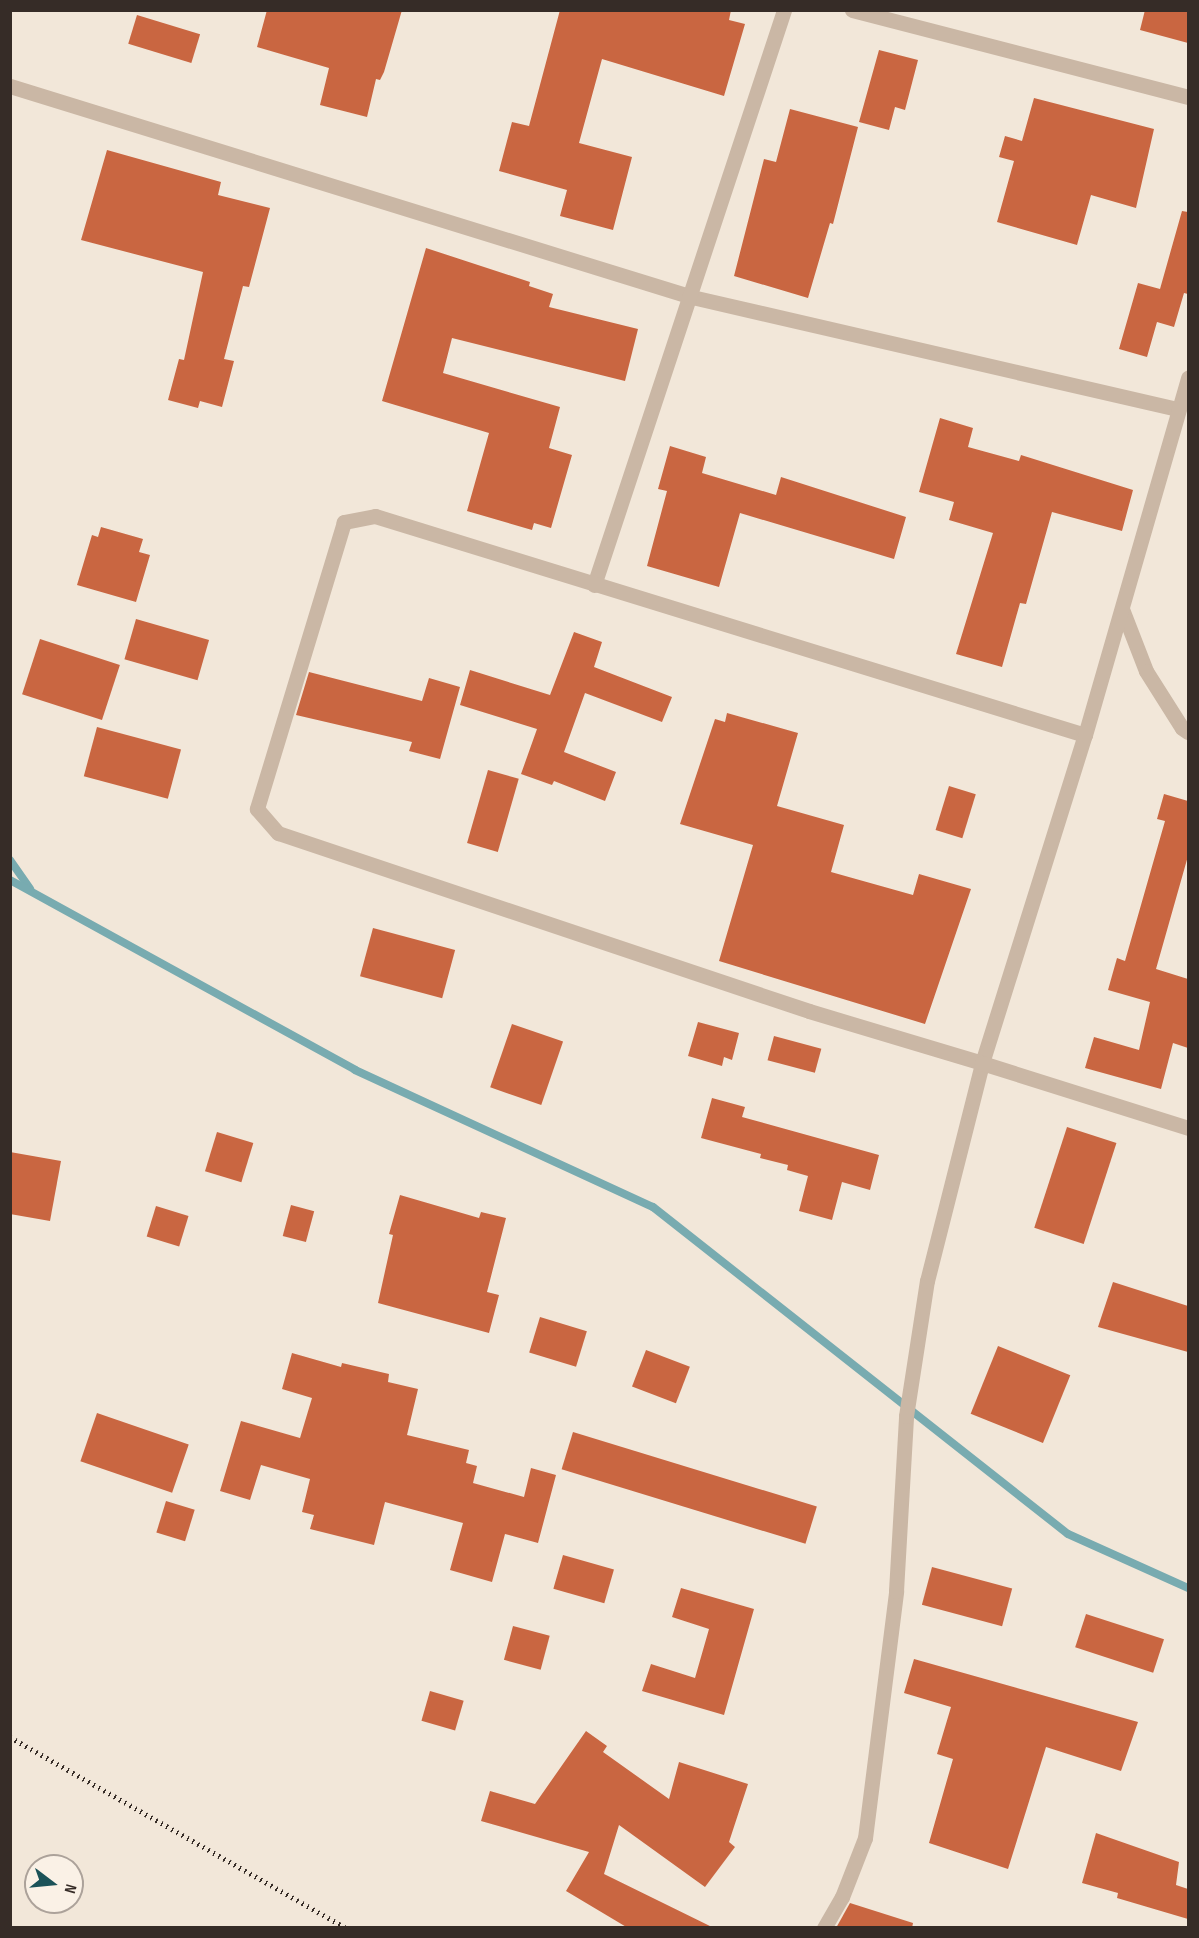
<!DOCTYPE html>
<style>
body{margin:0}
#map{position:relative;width:1199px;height:1938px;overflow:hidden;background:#f2e7d9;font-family:"Sofia Sans Condensed",sans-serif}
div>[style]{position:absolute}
.stream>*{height:8px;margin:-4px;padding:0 4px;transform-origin:4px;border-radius:4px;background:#78abb0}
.building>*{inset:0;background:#c96641;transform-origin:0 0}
.street>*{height:15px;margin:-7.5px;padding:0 7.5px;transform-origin:7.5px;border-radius:7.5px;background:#cab7a5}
.rail>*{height:4.5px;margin-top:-2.25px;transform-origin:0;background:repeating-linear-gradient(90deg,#362c27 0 1.5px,transparent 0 6px)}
span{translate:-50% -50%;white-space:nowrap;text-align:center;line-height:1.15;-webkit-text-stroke:4.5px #faf1e6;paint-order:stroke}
.frame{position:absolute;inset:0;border:12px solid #362c27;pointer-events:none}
.north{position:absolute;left:24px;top:1854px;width:60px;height:60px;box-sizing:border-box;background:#faf1e6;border:2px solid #aca29a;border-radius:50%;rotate:106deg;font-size:16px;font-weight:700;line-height:24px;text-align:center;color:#362c27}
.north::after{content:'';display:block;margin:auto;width:21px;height:27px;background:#1b5258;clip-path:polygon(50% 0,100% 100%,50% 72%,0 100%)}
</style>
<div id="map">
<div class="stream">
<div style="left:10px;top:860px;width:35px;rotate:55deg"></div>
<div style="left:10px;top:880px;width:394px;rotate:28.8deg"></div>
<div style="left:355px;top:1070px;width:328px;rotate:24.7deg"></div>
<div style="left:653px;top:1207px;width:528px;rotate:38.24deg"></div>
<div style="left:1068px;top:1534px;width:132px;rotate:24.2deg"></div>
</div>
<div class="building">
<div style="clip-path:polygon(267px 10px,402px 10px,384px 72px,380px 80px,376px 79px,367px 117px,320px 105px,329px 68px,257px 47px)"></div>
<div style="clip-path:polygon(560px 10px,731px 10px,729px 20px,745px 24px,724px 96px,602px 59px,579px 143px,632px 157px,613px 230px,560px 216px,567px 190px,499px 171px,512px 122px,529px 126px)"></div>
<div style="clip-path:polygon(1145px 10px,1188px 10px,1188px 43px,1140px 30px)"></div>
<div style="left:137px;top:15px;width:66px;height:30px;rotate:17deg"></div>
<div style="clip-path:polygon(879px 50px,918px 60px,905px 110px,895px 107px,889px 130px,859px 122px)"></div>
<div style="clip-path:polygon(1034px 98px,1154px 129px,1136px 208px,1091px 195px,1077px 245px,997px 222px,1014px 161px,999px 157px,1005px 136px,1022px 141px)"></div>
<div style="clip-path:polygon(790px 109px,858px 127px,833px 224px,830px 223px,808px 298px,734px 276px,764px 159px,776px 162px)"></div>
<div style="clip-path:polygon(107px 150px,221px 182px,218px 195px,270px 208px,249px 287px,243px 286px,224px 359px,234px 361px,222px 407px,200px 401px,198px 408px,168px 400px,179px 359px,184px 360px,203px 272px,81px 240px)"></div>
<div style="clip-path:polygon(1182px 211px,1188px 212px,1188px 294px,1184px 293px,1174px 327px,1157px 322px,1147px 357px,1119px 349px,1138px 283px,1160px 289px)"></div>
<div style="clip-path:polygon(426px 248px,530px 282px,529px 286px,553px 294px,549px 307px,638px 329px,625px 381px,452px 338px,443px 373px,560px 407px,549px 448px,572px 455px,551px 528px,534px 523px,532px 530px,467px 511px,489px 433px,382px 401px)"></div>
<div style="clip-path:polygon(940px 418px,973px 428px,968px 447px,1019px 461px,1021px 455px,1133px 490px,1122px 531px,1052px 512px,1026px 604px,1020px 603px,1002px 667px,956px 654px,993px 533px,949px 520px,954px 502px,919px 492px)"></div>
<div style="clip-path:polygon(670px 446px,706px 457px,702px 473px,776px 495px,781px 477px,906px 517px,894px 559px,740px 513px,719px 587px,647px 566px,667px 491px,658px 489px)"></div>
<div style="clip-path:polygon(101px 527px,143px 539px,139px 552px,150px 555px,136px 602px,77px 585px,92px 535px,98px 537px)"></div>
<div style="left:136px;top:619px;width:76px;height:42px;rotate:16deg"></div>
<div style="clip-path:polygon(574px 632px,602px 642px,594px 667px,672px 697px,662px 722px,585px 693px,564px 752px,616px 772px,605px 801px,554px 781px,552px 785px,521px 774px,537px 729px,460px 705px,470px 670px,550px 695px)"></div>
<div style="left:40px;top:639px;width:84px;height:58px;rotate:18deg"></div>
<div style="clip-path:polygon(309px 672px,422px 701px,429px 678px,460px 687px,440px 759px,409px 751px,412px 742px,296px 715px)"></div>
<div style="clip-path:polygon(727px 713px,798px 733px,777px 806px,844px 825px,831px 872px,913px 895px,919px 874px,971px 889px,925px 1024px,719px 961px,753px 845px,680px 824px,715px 719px,725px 722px)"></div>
<div style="left:97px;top:727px;width:87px;height:51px;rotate:15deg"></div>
<div style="left:488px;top:770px;width:32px;height:76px;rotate:16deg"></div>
<div style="left:949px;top:786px;width:28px;height:46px;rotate:17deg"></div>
<div style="clip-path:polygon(1164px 794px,1188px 801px,1188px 856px,1156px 969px,1188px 979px,1188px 1048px,1173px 1043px,1161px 1089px,1085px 1068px,1094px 1037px,1139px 1050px,1150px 1002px,1108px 990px,1117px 958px,1125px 961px,1165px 821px,1157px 819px)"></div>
<div style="left:373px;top:928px;width:85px;height:50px;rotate:15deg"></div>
<div style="clip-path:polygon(698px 1022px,739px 1033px,732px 1060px,724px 1057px,722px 1066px,688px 1056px)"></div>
<div style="left:512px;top:1024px;width:54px;height:67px;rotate:19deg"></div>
<div style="left:774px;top:1036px;width:49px;height:25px;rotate:15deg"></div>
<div style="clip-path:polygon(712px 1098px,745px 1107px,742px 1117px,879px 1155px,870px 1190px,842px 1182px,832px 1220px,799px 1211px,808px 1176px,787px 1170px,788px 1165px,760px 1158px,761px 1154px,701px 1138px)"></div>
<div style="left:1067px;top:1127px;width:52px;height:106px;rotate:18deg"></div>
<div style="left:217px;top:1132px;width:38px;height:41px;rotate:17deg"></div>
<div style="clip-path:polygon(10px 1152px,61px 1161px,50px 1221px,10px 1214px)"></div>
<div style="clip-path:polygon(400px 1195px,479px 1218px,481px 1212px,506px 1218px,487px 1292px,499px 1295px,489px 1333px,378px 1303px,393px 1235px,389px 1234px)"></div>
<div style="left:291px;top:1205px;width:24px;height:32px;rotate:15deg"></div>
<div style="left:156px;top:1206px;width:34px;height:32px;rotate:17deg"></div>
<div style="clip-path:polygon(1113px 1282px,1188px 1306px,1188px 1352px,1098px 1327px)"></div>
<div style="left:540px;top:1317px;width:49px;height:37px;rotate:17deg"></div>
<div style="left:998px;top:1346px;width:78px;height:73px;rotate:22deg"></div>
<div style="left:646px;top:1350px;width:47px;height:39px;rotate:21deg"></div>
<div style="clip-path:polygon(292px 1353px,341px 1367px,342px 1363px,389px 1374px,388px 1382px,418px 1389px,407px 1435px,469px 1450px,466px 1463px,477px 1466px,473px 1483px,524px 1497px,531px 1468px,556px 1475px,538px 1543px,505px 1534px,492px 1582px,450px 1570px,463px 1523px,385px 1502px,374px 1545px,310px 1529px,314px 1515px,302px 1512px,310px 1479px,261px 1465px,250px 1500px,220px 1491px,241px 1421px,300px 1438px,312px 1398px,282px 1389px)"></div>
<div style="left:97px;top:1413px;width:97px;height:51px;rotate:19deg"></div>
<div style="left:573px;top:1432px;width:255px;height:39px;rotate:17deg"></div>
<div style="left:166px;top:1501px;width:30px;height:33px;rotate:17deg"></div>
<div style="left:563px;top:1555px;width:53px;height:35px;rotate:16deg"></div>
<div style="left:932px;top:1567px;width:83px;height:39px;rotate:15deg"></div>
<div style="clip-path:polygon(681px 1588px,754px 1609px,724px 1715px,642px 1691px,651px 1664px,695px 1678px,709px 1629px,672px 1617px)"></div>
<div style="left:1086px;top:1614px;width:82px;height:35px;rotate:18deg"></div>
<div style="left:513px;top:1626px;width:38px;height:35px;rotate:15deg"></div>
<div style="clip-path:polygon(914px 1659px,1138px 1722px,1121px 1771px,1046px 1747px,1008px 1869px,929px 1843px,953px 1759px,937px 1754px,951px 1707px,904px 1693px)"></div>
<div style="left:430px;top:1691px;width:35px;height:31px;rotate:16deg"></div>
<div style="clip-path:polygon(586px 1731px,607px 1746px,603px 1752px,669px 1799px,679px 1762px,748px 1784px,729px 1842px,735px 1847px,705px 1887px,619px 1825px,604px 1874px,714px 1928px,628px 1928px,566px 1891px,589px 1852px,481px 1821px,490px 1791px,535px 1804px)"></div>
<div style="clip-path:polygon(1096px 1833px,1179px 1862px,1176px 1885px,1188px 1889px,1188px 1919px,1117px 1898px,1118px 1893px,1082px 1883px)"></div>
<div style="clip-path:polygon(850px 1903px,913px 1923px,912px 1928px,836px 1928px)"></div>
</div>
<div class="street">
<div style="left:852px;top:10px;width:347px;rotate:14.5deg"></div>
<div style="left:10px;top:86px;width:714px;rotate:17.19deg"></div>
<div style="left:692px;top:297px;width:498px;rotate:13deg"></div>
<div style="left:594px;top:585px;width:606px;rotate:-71.71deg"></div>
<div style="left:1122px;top:609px;width:66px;rotate:68.8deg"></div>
<div style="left:1146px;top:671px;width:67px;rotate:57.7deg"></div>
<div style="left:1182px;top:728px;width:7px;rotate:34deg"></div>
<div style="left:1085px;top:735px;width:743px;rotate:-162.86deg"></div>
<div style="left:375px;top:516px;width:32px;rotate:169deg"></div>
<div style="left:344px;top:522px;width:300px;rotate:106.9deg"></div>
<div style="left:257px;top:809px;width:32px;rotate:49deg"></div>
<div style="left:278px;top:833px;width:560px;rotate:18.53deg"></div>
<div style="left:809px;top:1011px;width:181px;rotate:16.7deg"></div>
<div style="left:982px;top:1063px;width:344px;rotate:-72.6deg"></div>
<div style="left:1085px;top:735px;width:372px;rotate:-73.9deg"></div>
<div style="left:824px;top:1928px;width:36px;rotate:-60deg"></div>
<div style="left:842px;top:1897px;width:63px;rotate:-68.7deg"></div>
<div style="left:865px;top:1838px;width:249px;rotate:-82.8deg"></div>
<div style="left:896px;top:1591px;width:175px;rotate:-86.7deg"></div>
<div style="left:906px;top:1416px;width:137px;rotate:-81.2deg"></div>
<div style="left:927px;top:1281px;width:225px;rotate:-75.8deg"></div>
<div style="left:982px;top:1063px;width:216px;rotate:17.5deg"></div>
</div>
<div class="rail">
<div style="left:10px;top:1737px;width:386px;rotate:29.6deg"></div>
</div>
<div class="frame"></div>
<div class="north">N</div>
</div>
